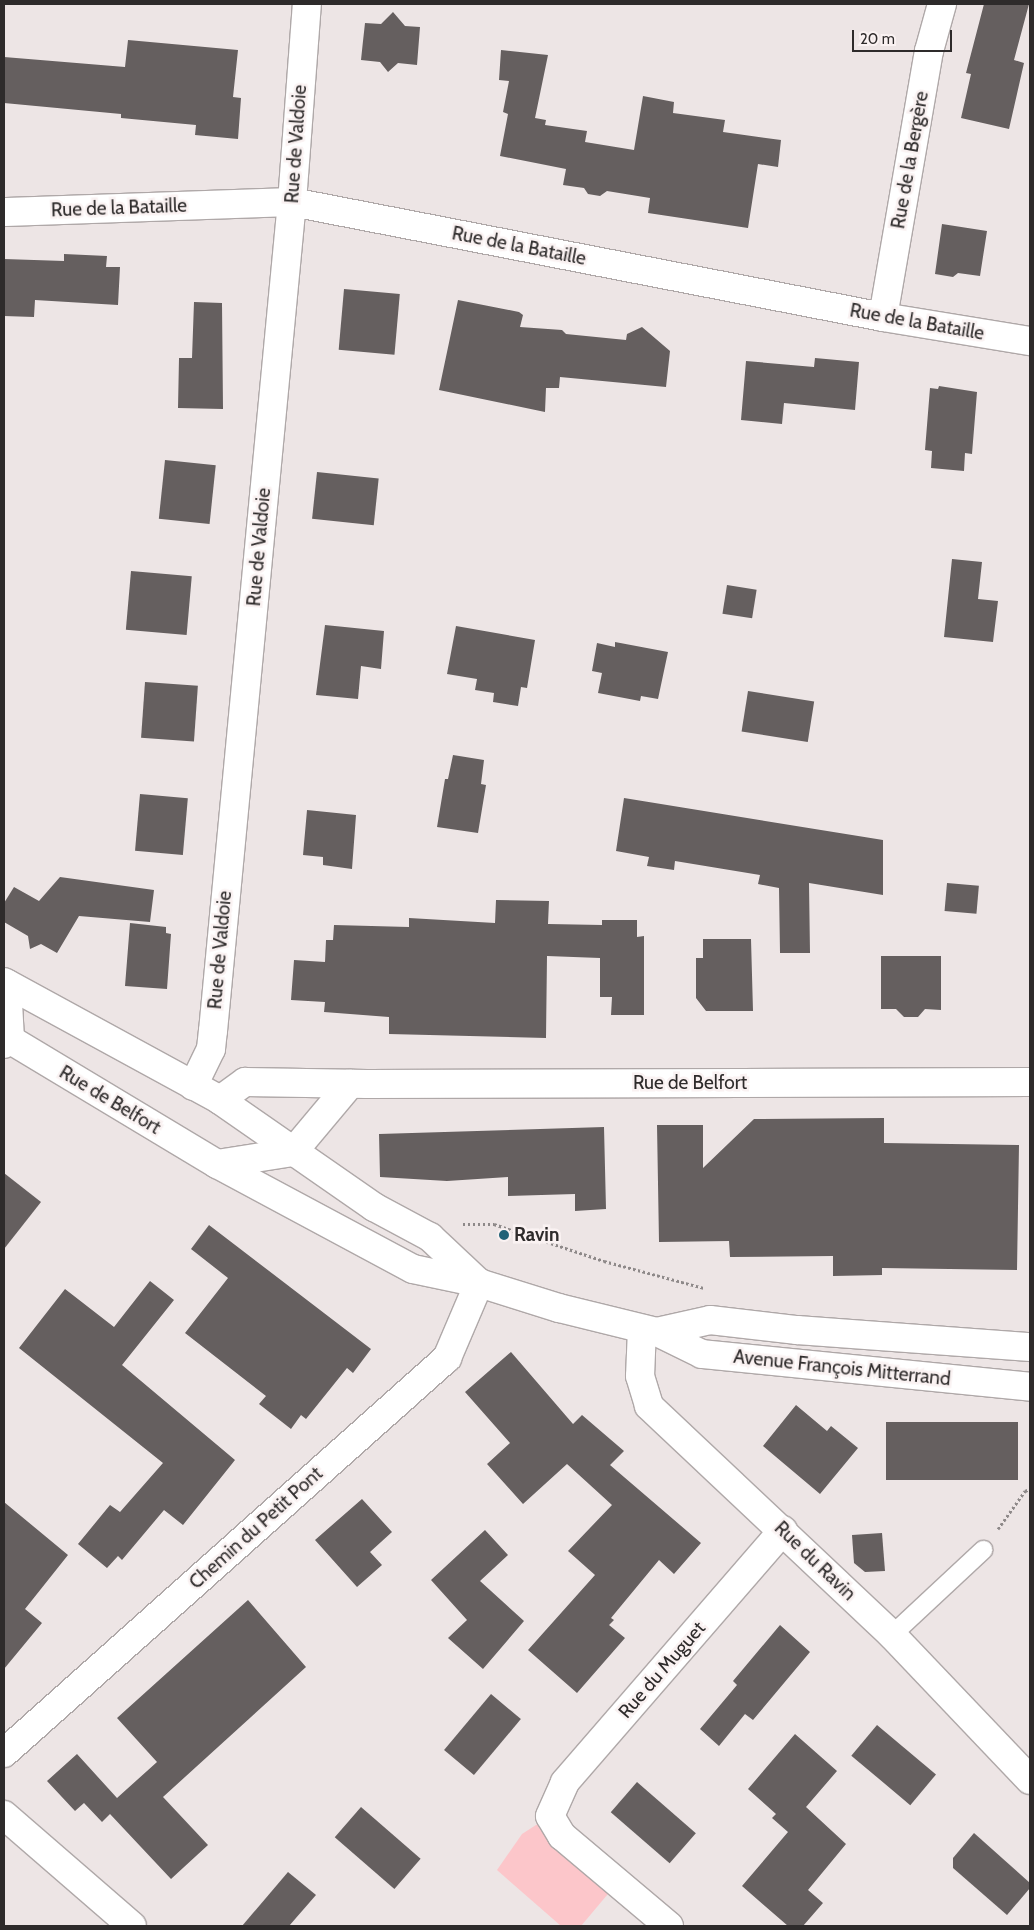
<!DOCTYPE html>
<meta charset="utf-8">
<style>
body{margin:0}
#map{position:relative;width:1034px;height:1930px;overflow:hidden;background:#ede5e5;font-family:Cabin,sans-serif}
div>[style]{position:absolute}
.green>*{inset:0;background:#fcc6ca}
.building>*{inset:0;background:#655f5f;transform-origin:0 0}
.path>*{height:3px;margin-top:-1.5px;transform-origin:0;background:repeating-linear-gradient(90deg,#8e8989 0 2.5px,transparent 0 5px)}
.roads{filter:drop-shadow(1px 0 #afa8a8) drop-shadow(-1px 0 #afa8a8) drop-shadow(0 1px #afa8a8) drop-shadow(0 -1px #afa8a8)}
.lane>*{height:18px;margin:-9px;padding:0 9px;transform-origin:9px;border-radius:9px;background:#fff}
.street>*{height:28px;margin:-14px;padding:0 14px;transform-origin:14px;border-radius:14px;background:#fff}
.secondary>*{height:28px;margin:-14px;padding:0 14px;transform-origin:14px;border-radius:14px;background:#fff}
.primary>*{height:28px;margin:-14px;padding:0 14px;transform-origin:14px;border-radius:14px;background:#fff}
.dots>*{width:14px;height:14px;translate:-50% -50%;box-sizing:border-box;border:2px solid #faf2f2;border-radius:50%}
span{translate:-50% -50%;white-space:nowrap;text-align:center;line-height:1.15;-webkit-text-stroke:5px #faf2f2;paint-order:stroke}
.street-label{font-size:19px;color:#2e2b2b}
.poi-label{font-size:19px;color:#2e2b2b;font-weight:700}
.left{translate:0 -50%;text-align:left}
.frame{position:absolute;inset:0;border:5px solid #2e2b2b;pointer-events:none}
.scale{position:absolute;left:852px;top:30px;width:100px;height:22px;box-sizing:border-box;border:2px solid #2e2b2b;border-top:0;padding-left:6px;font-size:15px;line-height:18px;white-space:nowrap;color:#2e2b2b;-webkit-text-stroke:4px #faf2f2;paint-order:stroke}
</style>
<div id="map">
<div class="green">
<div style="clip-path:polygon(550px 1816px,618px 1882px,581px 1926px,561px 1926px,497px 1870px,522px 1834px)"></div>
</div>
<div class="building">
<div style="clip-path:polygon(984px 4px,1029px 4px,1014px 60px,1024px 63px,1009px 129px,961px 118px,971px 74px,966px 73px)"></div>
<div style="clip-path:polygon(393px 12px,405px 26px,420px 27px,417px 65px,398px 63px,388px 72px,380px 62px,361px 60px,363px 41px,365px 23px,381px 24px)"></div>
<div style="clip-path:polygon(128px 40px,238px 50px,233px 97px,241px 98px,238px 139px,195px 135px,196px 125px,121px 118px,121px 114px,4px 103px,4px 57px,125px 67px)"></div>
<div style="clip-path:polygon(501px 50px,548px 55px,535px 118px,546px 120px,545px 125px,587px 131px,585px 142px,634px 150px,643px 96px,674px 102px,673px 113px,725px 120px,723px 132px,781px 140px,778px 167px,758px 164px,748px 228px,648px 213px,650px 198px,607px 191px,600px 196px,588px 194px,584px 188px,563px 185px,566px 169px,500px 156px,508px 114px,503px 112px,509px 81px,499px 80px)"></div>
<div style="clip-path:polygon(942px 224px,987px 231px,980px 276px,958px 273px,953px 277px,935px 274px)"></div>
<div style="clip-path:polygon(64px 254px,107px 256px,106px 267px,120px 267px,118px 305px,35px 300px,34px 317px,4px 316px,4px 259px,64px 261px)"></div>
<div style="left:344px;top:289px;width:56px;height:61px;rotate:5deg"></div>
<div style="clip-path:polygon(458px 300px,519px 312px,523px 315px,520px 327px,562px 330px,566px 334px,626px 340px,627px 334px,642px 327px,670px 351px,666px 387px,560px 377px,559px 388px,546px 388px,545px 412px,439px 390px)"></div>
<div style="clip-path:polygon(194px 302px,222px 303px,223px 409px,178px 408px,179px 358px,192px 358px)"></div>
<div style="clip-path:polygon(815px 358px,859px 362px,855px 410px,784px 403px,782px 424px,741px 420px,746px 361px,814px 367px)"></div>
<div style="clip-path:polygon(939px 386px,977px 392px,972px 454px,965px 453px,964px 471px,931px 468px,932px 451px,925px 450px,930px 388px,938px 389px)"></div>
<div style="left:165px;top:460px;width:51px;height:59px;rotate:6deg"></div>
<div style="left:317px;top:472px;width:62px;height:47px;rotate:6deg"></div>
<div style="clip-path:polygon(952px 559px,982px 562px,978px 599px,998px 601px,993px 642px,944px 637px)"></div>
<div style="left:131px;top:571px;width:61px;height:59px;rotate:5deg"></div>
<div style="left:727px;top:585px;width:30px;height:29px;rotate:9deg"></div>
<div style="clip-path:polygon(325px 625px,384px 631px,381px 669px,361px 666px,358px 699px,316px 695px)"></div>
<div style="clip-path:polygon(456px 626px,535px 640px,527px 688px,521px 687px,518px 706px,493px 702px,494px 693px,475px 690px,477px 679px,447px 674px)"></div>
<div style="clip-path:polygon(615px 642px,668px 652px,658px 699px,641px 696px,640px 701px,598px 693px,602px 673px,592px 671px,597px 643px,615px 647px)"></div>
<div style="left:145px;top:682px;width:53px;height:56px;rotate:4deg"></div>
<div style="left:748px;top:691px;width:67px;height:41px;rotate:9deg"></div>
<div style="clip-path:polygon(453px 755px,484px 760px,481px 784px,486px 785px,478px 833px,437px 827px,445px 779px,448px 779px)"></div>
<div style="left:140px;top:794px;width:48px;height:57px;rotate:5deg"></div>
<div style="clip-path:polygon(624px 798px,883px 840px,883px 895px,809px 883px,810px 953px,780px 953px,779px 888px,758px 884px,760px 875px,675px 861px,674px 870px,647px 866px,649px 857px,616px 851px)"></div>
<div style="clip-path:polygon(307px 810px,356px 815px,352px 869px,323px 865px,323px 857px,303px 855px)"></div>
<div style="clip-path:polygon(60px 877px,154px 890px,150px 922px,79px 916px,57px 953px,41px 944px,30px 949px,28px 936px,4px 922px,4px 903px,14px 887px,39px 901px)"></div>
<div style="left:947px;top:883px;width:32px;height:28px;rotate:5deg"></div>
<div style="clip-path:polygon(496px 900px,549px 901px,548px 924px,602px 925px,602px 920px,637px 920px,637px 937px,644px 936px,644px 1015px,611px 1015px,612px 997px,600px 997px,600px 958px,547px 956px,546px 1038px,389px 1034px,389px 1017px,324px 1012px,325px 1002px,291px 1000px,294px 960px,325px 962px,326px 940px,333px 940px,334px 925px,409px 927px,409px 918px,495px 923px)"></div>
<div style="clip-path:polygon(130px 923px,166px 927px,166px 933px,171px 934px,167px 989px,125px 986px)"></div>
<div style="clip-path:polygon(703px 939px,751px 939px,753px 1011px,706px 1011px,696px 998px,696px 958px,703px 958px)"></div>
<div style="clip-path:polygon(881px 956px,941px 956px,941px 1010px,925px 1009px,918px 1017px,904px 1017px,896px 1009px,881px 1009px)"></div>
<div style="clip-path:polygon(884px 1118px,884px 1143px,1019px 1145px,1017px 1270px,882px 1268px,882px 1275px,833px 1276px,833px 1256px,730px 1257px,729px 1241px,659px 1242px,657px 1125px,703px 1125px,703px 1168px,754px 1119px)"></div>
<div style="clip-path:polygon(604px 1127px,606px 1209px,575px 1211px,575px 1194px,508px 1196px,508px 1177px,447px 1181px,380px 1177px,379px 1134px)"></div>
<div style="clip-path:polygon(4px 1173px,41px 1202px,4px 1249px)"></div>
<div style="clip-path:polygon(209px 1225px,371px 1349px,353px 1373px,347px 1368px,306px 1419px,301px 1415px,291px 1429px,259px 1404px,266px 1396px,185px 1333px,228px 1278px,191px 1249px)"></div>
<div style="clip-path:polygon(150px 1281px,174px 1300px,122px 1365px,235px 1460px,183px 1525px,164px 1510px,122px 1560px,118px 1556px,107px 1568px,78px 1544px,110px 1505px,120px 1512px,163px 1463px,19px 1348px,65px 1289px,114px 1327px)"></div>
<div style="clip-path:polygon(511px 1352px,573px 1424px,582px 1415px,624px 1451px,610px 1465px,701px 1543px,674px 1574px,659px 1560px,611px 1618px,614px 1620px,609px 1625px,625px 1638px,577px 1693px,528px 1650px,595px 1575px,568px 1551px,612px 1505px,567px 1464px,523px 1504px,487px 1464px,510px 1443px,465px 1392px)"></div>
<div style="clip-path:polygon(796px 1405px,827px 1431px,831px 1426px,858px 1448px,820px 1494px,763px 1446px)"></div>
<div style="left:886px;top:1422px;width:132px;height:58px"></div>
<div style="clip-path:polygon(362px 1499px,392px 1532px,370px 1552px,382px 1565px,357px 1587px,315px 1540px)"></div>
<div style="clip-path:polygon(4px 1502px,68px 1555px,25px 1609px,42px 1623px,4px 1669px)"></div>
<div style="clip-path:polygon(485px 1530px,508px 1555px,480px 1581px,524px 1621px,483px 1669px,448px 1638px,467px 1620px,431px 1580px)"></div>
<div style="clip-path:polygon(882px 1533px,885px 1571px,865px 1572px,854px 1563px,852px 1535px)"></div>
<div style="clip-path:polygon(248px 1600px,306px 1667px,163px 1797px,208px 1845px,171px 1879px,110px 1814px,102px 1822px,84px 1803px,75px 1811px,47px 1781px,77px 1754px,117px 1798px,157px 1762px,117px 1718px)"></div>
<div style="clip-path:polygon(780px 1625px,810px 1652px,753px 1720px,745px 1714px,719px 1746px,700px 1729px,737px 1685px,733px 1681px)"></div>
<div style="left:491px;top:1694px;width:39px;height:73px;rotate:40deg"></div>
<div style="left:877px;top:1725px;width:77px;height:40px;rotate:40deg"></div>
<div style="clip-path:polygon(795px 1734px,837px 1771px,806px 1807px,846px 1844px,808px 1890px,823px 1903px,803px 1926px,788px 1926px,742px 1886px,788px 1832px,772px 1818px,776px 1814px,748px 1789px)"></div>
<div style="left:637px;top:1782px;width:78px;height:40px;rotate:41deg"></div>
<div style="left:361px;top:1807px;width:79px;height:40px;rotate:41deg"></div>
<div style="clip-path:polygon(974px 1833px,1030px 1883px,1030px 1888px,1007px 1915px,953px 1868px,953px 1858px)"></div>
<div style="clip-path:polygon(288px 1872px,316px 1895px,289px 1926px,242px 1926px)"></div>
</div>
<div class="path">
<div style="left:463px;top:1224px;width:31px"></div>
<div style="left:494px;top:1224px;width:116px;rotate:18.6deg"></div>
<div style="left:604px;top:1261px;width:104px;rotate:15.1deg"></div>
<div style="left:998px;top:1529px;width:47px;rotate:-54.6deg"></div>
<div style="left:1025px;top:1491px;width:5px;rotate:-22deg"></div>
</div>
<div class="roads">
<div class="lane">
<div style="left:892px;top:1635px;width:125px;rotate:-43deg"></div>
</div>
<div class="street">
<div style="left:4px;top:212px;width:288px;rotate:-2deg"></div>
<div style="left:292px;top:202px;width:602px;rotate:11.01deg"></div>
<div style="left:883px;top:317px;width:149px;rotate:9.3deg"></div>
<div style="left:883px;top:317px;width:270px;rotate:-80.2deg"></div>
<div style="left:929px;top:51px;width:49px;rotate:-74.5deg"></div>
<div style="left:193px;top:1086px;width:41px;rotate:-64.1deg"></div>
<div style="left:211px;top:1049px;width:18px;rotate:-84deg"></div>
<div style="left:213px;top:1031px;width:833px;rotate:-84.56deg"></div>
<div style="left:292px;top:202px;width:199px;rotate:-85.7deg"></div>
<div style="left:220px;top:1100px;width:31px;rotate:-36deg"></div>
<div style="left:245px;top:1082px;width:122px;rotate:0.9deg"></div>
<div style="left:367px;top:1084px;width:663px;rotate:-0.17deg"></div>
<div style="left:217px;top:1164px;width:77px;rotate:-9deg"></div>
<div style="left:293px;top:1152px;width:89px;rotate:-50deg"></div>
<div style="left:642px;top:1329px;width:47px;rotate:92.4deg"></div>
<div style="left:640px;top:1376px;width:31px;rotate:73deg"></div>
<div style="left:649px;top:1406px;width:334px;rotate:43.3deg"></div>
<div style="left:892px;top:1635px;width:200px;rotate:46.4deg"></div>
<div style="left:4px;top:1753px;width:594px;rotate:-41.72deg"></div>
<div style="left:447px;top:1358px;width:82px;rotate:-66.9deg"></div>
<div style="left:4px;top:1815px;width:169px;rotate:40.9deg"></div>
<div style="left:669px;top:1926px;width:140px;rotate:-139.9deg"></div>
<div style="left:562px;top:1836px;width:23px;rotate:-121deg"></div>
<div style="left:550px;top:1816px;width:37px;rotate:-66deg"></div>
<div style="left:565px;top:1782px;width:333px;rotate:-49.1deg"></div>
</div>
<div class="secondary">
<div style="left:4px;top:985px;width:3px;rotate:-18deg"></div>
<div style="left:7px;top:984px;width:56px;rotate:86.9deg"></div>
<div style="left:10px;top:1040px;width:7px;rotate:146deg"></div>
</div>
<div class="primary">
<div style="left:4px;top:982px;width:246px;rotate:28.6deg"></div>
<div style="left:220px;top:1100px;width:188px;rotate:34.8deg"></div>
<div style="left:374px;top:1207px;width:64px;rotate:28.2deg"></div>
<div style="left:430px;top:1237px;width:67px;rotate:43.2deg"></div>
<div style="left:4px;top:1036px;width:249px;rotate:31deg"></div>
<div style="left:217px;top:1164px;width:222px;rotate:28.2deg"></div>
<div style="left:413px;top:1269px;width:67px;rotate:12deg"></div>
<div style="left:479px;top:1283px;width:84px;rotate:17.4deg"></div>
<div style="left:559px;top:1308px;width:101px;rotate:13.8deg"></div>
<div style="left:657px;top:1332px;width:50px;rotate:26.1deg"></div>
<div style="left:702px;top:1354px;width:330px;rotate:5.7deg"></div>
<div style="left:657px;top:1332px;width:54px;rotate:-12.8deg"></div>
<div style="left:710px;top:1320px;width:88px;rotate:6.6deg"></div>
<div style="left:797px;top:1330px;width:234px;rotate:4.2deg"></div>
</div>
</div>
<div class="dots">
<div style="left:504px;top:1235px;background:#226277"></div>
</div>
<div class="street-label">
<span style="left:296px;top:144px;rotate:-86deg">Rue de Valdoie</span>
<span style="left:910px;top:160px;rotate:-80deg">Rue de la Bergère</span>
<span style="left:119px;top:208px;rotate:-2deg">Rue de la Bataille</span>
<span style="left:519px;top:246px;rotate:11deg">Rue de la Bataille</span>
<span style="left:917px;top:322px;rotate:10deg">Rue de la Bataille</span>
<span style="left:259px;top:547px;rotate:-85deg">Rue de Valdoie</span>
<span style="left:220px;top:950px;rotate:-85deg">Rue de Valdoie</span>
<span style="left:690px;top:1083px">Rue de Belfort</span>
<span style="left:110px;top:1100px;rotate:31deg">Rue de Belfort</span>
<span style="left:842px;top:1368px;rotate:6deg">Avenue François Mitterrand</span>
<span style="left:256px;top:1528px;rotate:-42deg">Chemin du Petit Pont</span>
<span style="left:815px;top:1561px;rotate:44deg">Rue du Ravin</span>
<span style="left:662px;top:1670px;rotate:-49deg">Rue du Muguet</span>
</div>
<div class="poi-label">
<span class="left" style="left:514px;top:1235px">Ravin</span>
</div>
<div class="frame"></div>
<div class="scale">20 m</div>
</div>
